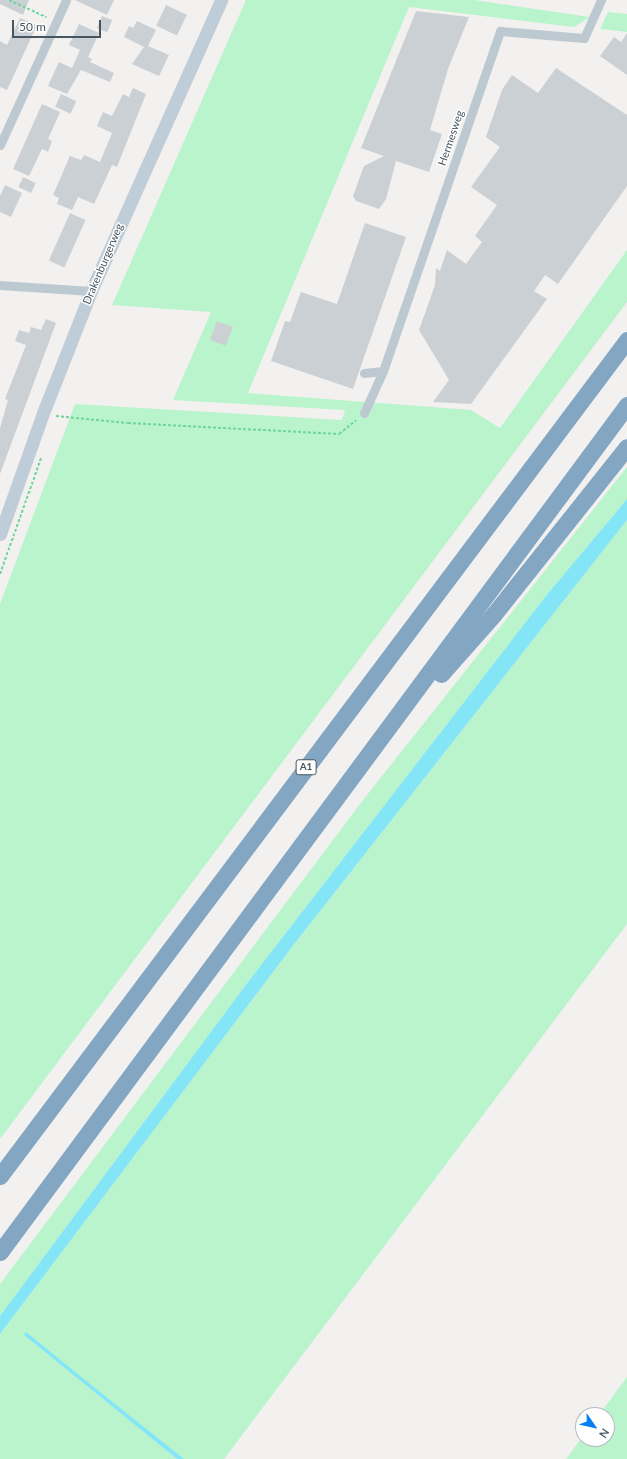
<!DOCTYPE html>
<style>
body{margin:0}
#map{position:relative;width:627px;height:1459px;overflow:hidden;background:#f3f0f0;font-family:Lato,sans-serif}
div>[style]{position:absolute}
.green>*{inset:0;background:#baf4cd}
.water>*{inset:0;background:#83e5f5}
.building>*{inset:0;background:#cbd0d5;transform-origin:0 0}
.path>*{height:2px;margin-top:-1px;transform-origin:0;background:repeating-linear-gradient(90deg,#6fd59c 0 3px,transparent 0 5px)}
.street>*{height:9px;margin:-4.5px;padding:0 4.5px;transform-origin:4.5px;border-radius:4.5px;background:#bcc9d0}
.secondary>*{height:13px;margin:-6.5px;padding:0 6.5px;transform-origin:6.5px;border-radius:6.5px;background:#bfcdd8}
.highway>*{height:17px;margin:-8.5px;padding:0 8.5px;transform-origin:8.5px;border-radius:8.5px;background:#83a7c3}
span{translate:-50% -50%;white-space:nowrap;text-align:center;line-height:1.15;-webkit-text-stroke:3px #fff;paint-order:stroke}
.shield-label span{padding:1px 3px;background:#fff;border:1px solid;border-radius:3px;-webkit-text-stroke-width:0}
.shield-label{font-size:10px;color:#46555f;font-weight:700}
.street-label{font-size:11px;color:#46555f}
.north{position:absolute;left:575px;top:1407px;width:40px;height:40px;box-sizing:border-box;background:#fff;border:1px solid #b5bbbf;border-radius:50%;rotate:124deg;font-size:11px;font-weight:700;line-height:16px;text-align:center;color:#46555f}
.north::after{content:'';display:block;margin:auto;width:14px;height:18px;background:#077ff5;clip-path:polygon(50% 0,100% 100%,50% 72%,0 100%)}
.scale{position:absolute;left:12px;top:20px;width:89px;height:18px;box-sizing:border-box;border:2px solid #46555f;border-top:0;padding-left:5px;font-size:12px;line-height:14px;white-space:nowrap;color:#46555f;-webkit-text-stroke:3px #fff;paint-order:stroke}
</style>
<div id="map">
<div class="green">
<div style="clip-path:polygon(246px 0,474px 0,590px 17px,574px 27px,409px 7px,248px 393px,471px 410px,500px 428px,627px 250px,627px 302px,0 1139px,0 604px,75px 404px,342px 420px,345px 410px,173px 400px,211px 312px,112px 305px)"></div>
<div style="clip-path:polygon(608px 12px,627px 14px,627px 32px,600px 29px)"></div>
<div style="clip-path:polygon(627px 467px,627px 499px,545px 597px,245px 986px,0 1316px,0 1284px,363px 800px)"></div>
<div style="clip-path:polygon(627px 520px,627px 924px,224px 1459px,184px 1459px,24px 1335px,177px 1459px,0 1459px,0 1334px,295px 943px)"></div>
<div style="clip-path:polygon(627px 1377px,627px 1459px,566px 1459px,583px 1436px,583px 1439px,607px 1439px,607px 1415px,599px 1415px)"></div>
</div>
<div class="water">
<div style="clip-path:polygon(627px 499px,627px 520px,295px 943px,0 1334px,0 1316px,245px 986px,545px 597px)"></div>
<div style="clip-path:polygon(26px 1332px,85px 1380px,184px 1459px,177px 1459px,24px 1335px)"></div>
</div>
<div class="building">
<div style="clip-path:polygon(0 0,29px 0,23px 15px,0 4px)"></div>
<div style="clip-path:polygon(75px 0,114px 0,107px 15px)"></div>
<div style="left:166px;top:5px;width:23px;height:23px;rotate:25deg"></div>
<div style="clip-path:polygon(416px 11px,469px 17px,448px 69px,430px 130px,442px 134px,429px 172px,396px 161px,386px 199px,379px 209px,356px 201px,353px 196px,364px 166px,384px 156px,361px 148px)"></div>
<div style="left:102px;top:16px;width:11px;height:13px;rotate:22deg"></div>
<div style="clip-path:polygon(20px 18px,37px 25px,7px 90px,0 87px,0 41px,7px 45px)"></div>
<div style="clip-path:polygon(137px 21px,156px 30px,148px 46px,169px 55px,159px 76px,132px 64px,144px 47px,124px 37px,129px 26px,133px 28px)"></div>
<div style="clip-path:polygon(79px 24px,99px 33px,88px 57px,92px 59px,90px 62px,114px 73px,110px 82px,81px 70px,67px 94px,48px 86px,59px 62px,72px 68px,80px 50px,69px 45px)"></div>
<div style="clip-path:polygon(627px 33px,627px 75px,600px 56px,614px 37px,621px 42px)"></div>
<div style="clip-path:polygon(556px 68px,627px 115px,627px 186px,558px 284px,545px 275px,534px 291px,547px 299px,471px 404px,433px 402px,449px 380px,419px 330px,435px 285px,436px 268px,440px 271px,447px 250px,466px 264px,482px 242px,475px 236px,497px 205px,471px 187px,500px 147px,486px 137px,502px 90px,512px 75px,538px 93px)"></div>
<div style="clip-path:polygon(133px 88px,146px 94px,117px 167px,112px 165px,94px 204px,78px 197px,72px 210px,57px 204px,59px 198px,53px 195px,70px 156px,81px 160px,84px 155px,100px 162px,112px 133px,97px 126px,103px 112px,112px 116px,123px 94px,129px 97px)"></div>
<div style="left:61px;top:94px;width:17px;height:14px;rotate:25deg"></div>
<div style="clip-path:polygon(42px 104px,60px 112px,48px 139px,52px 141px,48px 152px,42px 149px,29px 176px,13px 169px)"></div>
<div style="left:23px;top:177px;width:14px;height:11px;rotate:25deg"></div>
<div style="clip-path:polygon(5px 185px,22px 193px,11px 217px,0 212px,0 196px)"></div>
<div style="left:70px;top:213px;width:17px;height:52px;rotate:24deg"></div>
<div style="clip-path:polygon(365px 223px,406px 237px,353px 389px,271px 361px,285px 321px,290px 322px,301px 292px,337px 304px)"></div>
<div style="clip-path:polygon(46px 319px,56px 323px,0 474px,0 428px,8px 400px,5px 399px,26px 345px,15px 341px,19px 330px,29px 333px,31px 327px,41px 330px)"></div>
<div style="left:217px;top:321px;width:17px;height:20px;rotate:21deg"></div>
</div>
<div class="path">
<div style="left:9px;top:0;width:41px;rotate:24.7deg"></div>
<div style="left:56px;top:416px;width:72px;rotate:5.6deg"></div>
<div style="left:128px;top:423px;width:211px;rotate:3deg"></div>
<div style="left:339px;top:434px;width:22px;rotate:-39deg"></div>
<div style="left:0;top:574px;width:123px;rotate:-70.5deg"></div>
</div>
<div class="street">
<div style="left:0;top:145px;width:159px;rotate:-65.5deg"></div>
<div style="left:0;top:285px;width:91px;rotate:3.8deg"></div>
<div style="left:364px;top:373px;width:19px;rotate:-6deg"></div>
<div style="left:364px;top:413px;width:46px;rotate:-65.7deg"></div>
<div style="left:383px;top:371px;width:360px;rotate:-71deg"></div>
<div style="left:500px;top:31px;width:84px;rotate:4.8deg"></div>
<div style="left:584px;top:38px;width:42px;rotate:-65.9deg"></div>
</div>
<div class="secondary">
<div style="left:0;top:534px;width:128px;rotate:-70.4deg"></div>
<div style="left:43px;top:413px;width:131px;rotate:-68.5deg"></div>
<div style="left:91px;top:291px;width:319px;rotate:-65.9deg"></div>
</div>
<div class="highway">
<div style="left:441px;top:674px;width:80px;rotate:-48.5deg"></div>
<div style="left:494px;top:614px;width:213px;rotate:-51.5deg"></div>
<div style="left:0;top:1176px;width:1045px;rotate:-53.13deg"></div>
<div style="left:0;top:1252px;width:1054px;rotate:-53.49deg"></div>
</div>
<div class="shield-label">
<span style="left:306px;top:767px">A1</span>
</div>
<div class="street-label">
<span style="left:451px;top:138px;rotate:-71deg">Hermesweg</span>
<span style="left:103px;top:264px;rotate:-67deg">Drakenburgerweg</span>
</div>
<div class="north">N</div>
<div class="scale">50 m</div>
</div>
